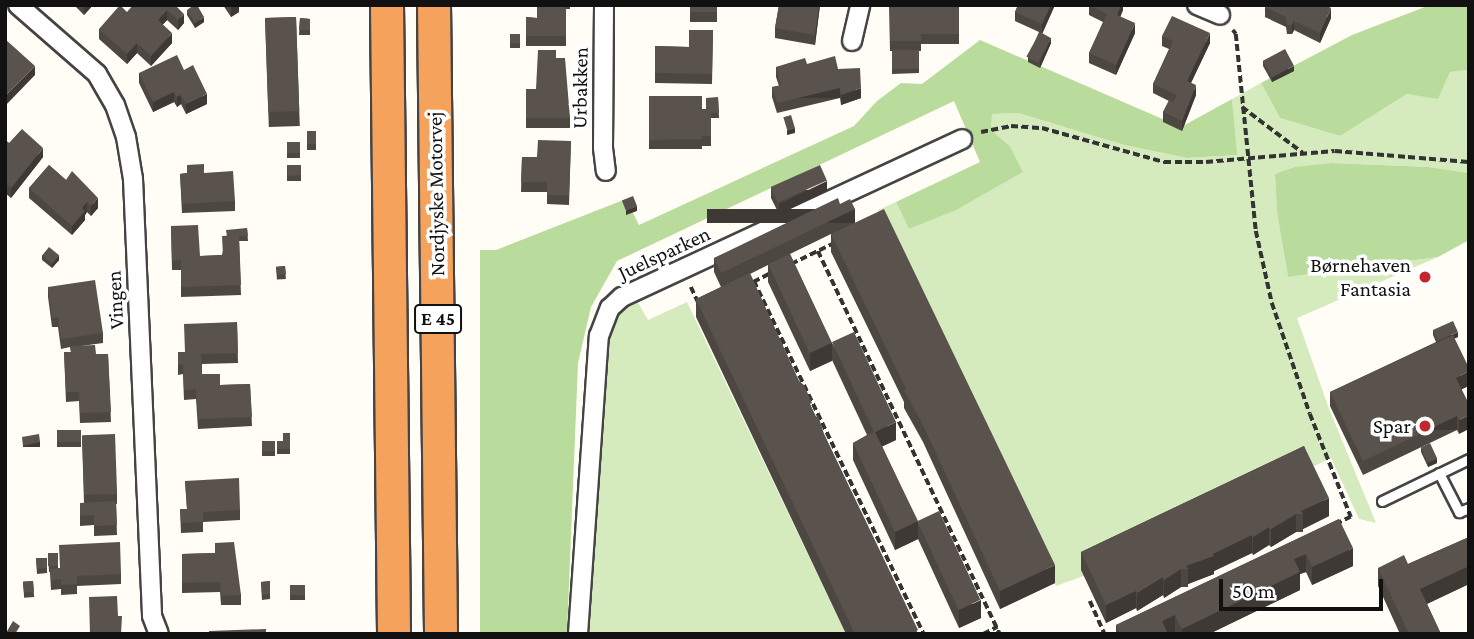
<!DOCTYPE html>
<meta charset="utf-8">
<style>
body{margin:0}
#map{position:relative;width:1474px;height:639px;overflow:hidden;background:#fffdf5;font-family:"Crimson Pro",serif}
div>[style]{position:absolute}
.green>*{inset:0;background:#d5ebbd}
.forest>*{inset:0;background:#b9dc9c}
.path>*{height:3.5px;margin-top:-1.75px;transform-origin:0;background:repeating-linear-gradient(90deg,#333 0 7px,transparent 0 10.5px)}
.roads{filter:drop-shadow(2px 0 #444) drop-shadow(-2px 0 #444) drop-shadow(0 2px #444) drop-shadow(0 -2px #444)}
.service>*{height:9px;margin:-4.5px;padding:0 4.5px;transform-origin:4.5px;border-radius:4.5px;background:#fff}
.minor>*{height:18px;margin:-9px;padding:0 9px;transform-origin:9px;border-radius:9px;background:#fff}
.motorway>*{height:32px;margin:-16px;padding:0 16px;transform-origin:16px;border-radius:16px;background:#f5a25d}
.wall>*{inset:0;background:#4d4742;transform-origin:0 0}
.shaded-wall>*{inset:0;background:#3f3936;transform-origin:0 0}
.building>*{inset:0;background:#5a524d;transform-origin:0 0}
.dots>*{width:19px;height:19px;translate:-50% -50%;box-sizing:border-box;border:4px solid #fff;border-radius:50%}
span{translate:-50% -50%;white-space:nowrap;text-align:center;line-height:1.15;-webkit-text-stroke:7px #fff;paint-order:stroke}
.shield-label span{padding:2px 5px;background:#fff;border:2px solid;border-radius:5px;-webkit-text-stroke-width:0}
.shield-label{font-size:19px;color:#111;font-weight:700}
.street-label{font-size:21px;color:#111}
.poi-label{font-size:21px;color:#111}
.right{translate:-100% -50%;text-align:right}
.frame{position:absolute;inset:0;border:7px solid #111;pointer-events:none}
.scale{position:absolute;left:1219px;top:579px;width:164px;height:32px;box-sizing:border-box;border:4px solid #111;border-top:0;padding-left:9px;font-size:21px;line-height:24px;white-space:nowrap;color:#111;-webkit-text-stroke:5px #fff;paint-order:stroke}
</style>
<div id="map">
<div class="green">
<div style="clip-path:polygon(1469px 70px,1469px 173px,1429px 167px,1332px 163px,1275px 174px,1277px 212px,1288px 277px,1438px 257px,1297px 318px,1328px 406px,1376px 523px,1359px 519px,1331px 458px,1086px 575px,1056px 586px,878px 210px,896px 202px,909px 229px,1023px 172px,1010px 146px,991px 130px,992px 114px,1018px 113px,1124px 145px,1187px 158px,1236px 155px,1232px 99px,1261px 83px,1280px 118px,1340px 136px,1407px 94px,1438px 98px,1450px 72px)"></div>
<div style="clip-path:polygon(634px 296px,648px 320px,687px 302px,846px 634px,586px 634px,603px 343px,611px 315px)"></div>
</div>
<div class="forest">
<div style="clip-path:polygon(1430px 5px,1469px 5px,1469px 70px,1450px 72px,1438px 99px,1407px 94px,1340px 136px,1280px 118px,1261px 83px,1352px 35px)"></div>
<div style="clip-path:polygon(980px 40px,1181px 127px,1232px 99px,1237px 155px,1187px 158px,1124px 145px,1018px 113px,992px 114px,991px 130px,1010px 146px,1023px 172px,956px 210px,909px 229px,896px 202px,980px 162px,954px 101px,617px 261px,591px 307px,578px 363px,567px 634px,480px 634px,480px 250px,496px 250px,626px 199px,639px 225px,854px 126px,877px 101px,901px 83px,922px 84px)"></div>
<div style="clip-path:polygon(1332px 163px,1429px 167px,1469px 173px,1469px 240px,1438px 257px,1288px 277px,1277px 212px,1275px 174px,1295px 167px)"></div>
</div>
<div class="path">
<div style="left:1233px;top:30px;width:5px;rotate:53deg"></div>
<div style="left:1236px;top:34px;width:198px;rotate:84.2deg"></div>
<div style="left:1256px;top:231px;width:74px;rotate:77.5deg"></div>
<div style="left:1272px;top:303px;width:117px;rotate:71.1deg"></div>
<div style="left:1310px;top:414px;width:111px;rotate:68.3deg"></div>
<div style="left:1351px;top:517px;width:16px;rotate:153deg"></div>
<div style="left:1242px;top:107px;width:76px;rotate:37deg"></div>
<div style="left:981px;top:132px;width:31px;rotate:-11deg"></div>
<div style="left:1011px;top:126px;width:31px;rotate:4deg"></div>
<div style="left:1042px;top:128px;width:127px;rotate:15.6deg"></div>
<div style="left:1164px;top:162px;width:42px"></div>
<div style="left:1206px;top:162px;width:129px;rotate:-4.9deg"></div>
<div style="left:1335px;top:151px;width:134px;rotate:4.7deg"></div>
<div style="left:818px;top:251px;width:424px;rotate:64.6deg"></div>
<div style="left:791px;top:264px;width:48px;rotate:-26deg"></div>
<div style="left:754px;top:281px;width:392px;rotate:64.3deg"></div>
<div style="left:753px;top:282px;width:20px;rotate:-27deg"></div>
<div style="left:691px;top:287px;width:17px;rotate:65deg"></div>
<div style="left:1090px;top:601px;width:36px;rotate:66deg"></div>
<div style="left:983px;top:634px;width:16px;rotate:-27deg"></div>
</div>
<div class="roads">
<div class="service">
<div style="left:1439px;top:473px;width:44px;rotate:62.9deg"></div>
<div style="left:1459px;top:512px;width:11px;rotate:-22deg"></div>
<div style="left:1382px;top:501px;width:97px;rotate:-25.8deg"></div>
</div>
<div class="minor">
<div style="left:18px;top:5px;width:105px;rotate:41.1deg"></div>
<div style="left:97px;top:74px;width:36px;rotate:60deg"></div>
<div style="left:115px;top:105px;width:34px;rotate:71deg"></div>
<div style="left:126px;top:137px;width:43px;rotate:80.5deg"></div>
<div style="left:133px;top:179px;width:437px;rotate:87.5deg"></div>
<div style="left:152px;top:616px;width:19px;rotate:69deg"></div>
<div style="left:604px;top:5px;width:143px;rotate:90.4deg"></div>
<div style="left:603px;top:148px;width:23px;rotate:83deg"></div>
<div style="left:1197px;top:5px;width:25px;rotate:23deg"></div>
<div style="left:852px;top:41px;width:37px;rotate:-77deg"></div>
<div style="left:578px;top:634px;width:299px;rotate:-86deg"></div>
<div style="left:599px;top:336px;width:30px;rotate:-69deg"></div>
<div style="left:610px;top:308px;width:16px;rotate:-43deg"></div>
<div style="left:622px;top:297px;width:375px;rotate:-24.9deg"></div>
</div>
<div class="motorway">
<div style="left:387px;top:5px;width:629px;rotate:89.36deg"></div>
<div style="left:434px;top:5px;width:629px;rotate:89.36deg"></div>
</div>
</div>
<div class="wall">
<div style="clip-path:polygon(74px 5px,93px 5px,84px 15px)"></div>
<div style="clip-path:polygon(175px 5px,184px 23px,178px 30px,167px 20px,162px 25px,172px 43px,151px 66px,137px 53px,127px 64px,99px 39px,99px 29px)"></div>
<div style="clip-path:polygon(223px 5px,239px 5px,239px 12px,231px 17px)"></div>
<div style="clip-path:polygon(537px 5px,570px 5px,570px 9px,566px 9px,566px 46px,526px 46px,526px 17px,537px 18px)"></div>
<div style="left:690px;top:5px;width:27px;height:17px"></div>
<div style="clip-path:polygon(779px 5px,820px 5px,815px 45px,775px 38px,775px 28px)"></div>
<div style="clip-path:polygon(889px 5px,959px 5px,959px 44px,921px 44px,921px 51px,919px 51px,919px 73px,892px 74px,892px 51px,890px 51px)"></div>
<div style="clip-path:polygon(1018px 5px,1055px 5px,1042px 34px,1051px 43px,1040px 68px,1028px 62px,1028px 57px,1039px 32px,1015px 21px,1015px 12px)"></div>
<div style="clip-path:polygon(1089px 5px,1123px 5px,1123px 10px,1120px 17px,1135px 33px,1116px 75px,1089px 63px,1089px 53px,1103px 22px,1089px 15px)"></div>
<div style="clip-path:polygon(1265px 7px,1331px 18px,1320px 43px,1294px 30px,1292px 34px,1287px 34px,1286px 27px,1265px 17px)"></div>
<div style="clip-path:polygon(187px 10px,204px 22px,195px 28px,187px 15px)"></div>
<div style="left:296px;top:17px;width:109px;height:31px;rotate:88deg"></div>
<div style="clip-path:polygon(300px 18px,310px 19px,310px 35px,299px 35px)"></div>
<div style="clip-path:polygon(713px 30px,712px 84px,655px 83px,655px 46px,689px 47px)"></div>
<div style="left:510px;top:34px;width:10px;height:14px"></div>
<div style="clip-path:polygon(1162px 36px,1210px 43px,1191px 83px,1196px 95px,1182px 131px,1163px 122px,1163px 112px,1169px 101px,1153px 93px,1153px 84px,1169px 49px,1162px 46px)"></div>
<div style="clip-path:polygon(556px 58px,570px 118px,570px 128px,526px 128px,526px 89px,536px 89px)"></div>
<div style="clip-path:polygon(1263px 61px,1294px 71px,1272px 82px,1263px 66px)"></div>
<div style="clip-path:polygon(807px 64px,838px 69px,861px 98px,841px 105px,840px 98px,777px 113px,772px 97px,772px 87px,779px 86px,776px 77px,776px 67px)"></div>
<div style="clip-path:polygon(184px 70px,207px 104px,186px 114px,181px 104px,177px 107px,174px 102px,153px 112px,139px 83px,139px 73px)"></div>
<div style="clip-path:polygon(649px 96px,702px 109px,706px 109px,718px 97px,719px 118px,711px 118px,711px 146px,702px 146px,702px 149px,649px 149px)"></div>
<div style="left:307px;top:131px;width:9px;height:19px"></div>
<div style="clip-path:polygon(5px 140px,9px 143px,43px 157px,11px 198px,5px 193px)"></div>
<div style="clip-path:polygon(571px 141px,569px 205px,547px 204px,547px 192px,521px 192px,522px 157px,537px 157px)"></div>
<div style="left:287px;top:142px;width:13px;height:16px"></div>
<div style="clip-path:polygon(49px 165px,98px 208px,91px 216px,87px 212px,85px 215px,85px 220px,72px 235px,29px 198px,29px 188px)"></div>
<div style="clip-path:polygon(187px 165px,204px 173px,235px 201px,235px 211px,182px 213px,180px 174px,187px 173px)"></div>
<div style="left:287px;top:165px;width:14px;height:16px"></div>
<div style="clip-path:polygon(771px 188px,827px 191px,779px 214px,771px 198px)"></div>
<div style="clip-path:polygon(840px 204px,855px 223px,1055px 583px,1000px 609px,923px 442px,904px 408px,904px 402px,831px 252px,831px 234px,790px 254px,832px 343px,896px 440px,882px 446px,917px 521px,981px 618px,959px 628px,918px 539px,895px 550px,853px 460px,853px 443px,867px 435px,832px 360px,810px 371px,768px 282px,768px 265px,744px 277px,799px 381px,918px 634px,846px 634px,696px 317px,696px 299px,721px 287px,714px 272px,714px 258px)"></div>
<div style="clip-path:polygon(171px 226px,200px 256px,222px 255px,226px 236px,247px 228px,248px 241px,239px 241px,241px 295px,181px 297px,181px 270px,172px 270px)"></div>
<div style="clip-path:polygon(42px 255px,59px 260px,52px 268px,42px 260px)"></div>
<div style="left:285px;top:266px;width:13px;height:9px;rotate:86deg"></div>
<div style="clip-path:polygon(48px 287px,103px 333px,103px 343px,81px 346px,96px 354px,108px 354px,111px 422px,80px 423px,79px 401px,66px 402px,64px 352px,71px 352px,70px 347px,61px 349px,58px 327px,52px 327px,48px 297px)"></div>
<div style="clip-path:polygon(237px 322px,238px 363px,202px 364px,202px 374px,220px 385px,250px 384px,252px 426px,198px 429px,196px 399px,184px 400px,183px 374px,178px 375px,178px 352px,185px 352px)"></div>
<div style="clip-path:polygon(1433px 330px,1458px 337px,1454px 338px,1462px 389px,1459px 434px,1457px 430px,1363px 475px,1330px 406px,1330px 392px,1436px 342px,1433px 335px)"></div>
<div style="left:81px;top:430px;width:17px;height:24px;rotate:90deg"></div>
<div style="clip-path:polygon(290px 433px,290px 454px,277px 454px,277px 441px,283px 441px)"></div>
<div style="clip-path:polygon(82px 436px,117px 494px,117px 504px,116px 504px,117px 535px,94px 536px,94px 525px,80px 526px,80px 503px,84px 503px)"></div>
<div style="left:262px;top:441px;width:13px;height:15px"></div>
<div style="clip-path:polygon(1304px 446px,1329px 516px,1303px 529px,1303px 532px,1296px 532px,1271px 547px,1269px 545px,1253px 555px,1252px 553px,1214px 571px,1214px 574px,1188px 584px,1188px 587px,1181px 587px,1164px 598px,1163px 595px,1137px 611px,1136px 608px,1106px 623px,1081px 570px,1081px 552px)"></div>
<div style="clip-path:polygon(1421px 447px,1437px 463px,1428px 467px,1421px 452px)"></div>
<div style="clip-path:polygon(185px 481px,240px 510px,240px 520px,203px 522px,203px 532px,181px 533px,180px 509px,187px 509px)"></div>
<div style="clip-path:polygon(1339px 519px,1353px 566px,1312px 585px,1306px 572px,1300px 574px,1300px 590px,1209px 634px,1116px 634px,1116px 625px)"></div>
<div style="clip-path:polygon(1469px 537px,1469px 584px,1427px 604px,1441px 634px,1400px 634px,1378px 586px,1378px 568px,1408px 564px)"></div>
<div style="clip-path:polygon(215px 543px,241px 595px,241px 605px,221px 605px,220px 592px,182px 593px,182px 554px,215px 553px)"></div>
<div style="clip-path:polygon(58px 553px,58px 568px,121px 574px,121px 584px,77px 586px,77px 594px,61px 595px,61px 589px,51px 590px,50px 572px,49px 572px,48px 554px)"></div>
<div style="clip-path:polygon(36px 558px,47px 568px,47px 573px,37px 574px)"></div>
<div style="left:33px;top:581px;width:16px;height:10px;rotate:86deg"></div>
<div style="clip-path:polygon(270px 581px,270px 599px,262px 600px,261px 582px)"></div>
<div style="left:305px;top:585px;width:15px;height:15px;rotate:90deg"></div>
</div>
<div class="shaded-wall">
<div style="clip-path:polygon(84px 5px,93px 5px,84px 15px)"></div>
<div style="clip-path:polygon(234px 5px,239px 5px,239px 12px,231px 17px,231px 7px)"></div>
<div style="clip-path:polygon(819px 5px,820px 5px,815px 45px,815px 35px)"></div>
<div style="clip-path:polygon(1051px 5px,1055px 5px,1042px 34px,1042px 24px)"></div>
<div style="clip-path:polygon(1121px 5px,1123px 5px,1123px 10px,1117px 25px,1117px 15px)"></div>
<div style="clip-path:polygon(1331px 8px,1331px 18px,1320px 43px,1320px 33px)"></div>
<div style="clip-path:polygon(167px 10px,167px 20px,158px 30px,158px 20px)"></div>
<div style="clip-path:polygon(184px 14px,184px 23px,178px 30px,178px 20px)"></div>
<div style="clip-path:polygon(204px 17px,204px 22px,195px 28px,195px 23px)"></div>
<div style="clip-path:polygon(1294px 21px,1294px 30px,1292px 34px,1292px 25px)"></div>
<div style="clip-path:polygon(1135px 23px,1135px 33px,1116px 75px,1116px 65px)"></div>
<div style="clip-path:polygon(172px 33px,172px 43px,151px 66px,151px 56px)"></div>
<div style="clip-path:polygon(1210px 33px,1210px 43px,1187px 91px,1187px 81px)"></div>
<div style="clip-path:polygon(1051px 38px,1051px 43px,1040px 68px,1040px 62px)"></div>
<div style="clip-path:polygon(137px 43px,137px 53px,127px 64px,127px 54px)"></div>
<div style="clip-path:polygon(35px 66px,35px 75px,5px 106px,5px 96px)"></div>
<div style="clip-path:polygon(1294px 66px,1294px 71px,1272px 82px,1272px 77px)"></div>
<div style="clip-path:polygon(1196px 85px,1196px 95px,1182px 131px,1182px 121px)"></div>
<div style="left:840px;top:88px;width:10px;height:65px;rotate:90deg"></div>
<div style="clip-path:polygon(861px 88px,861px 98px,841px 105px,841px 95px)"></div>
<div style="clip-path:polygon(174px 92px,174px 102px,153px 112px,153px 102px)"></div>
<div style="clip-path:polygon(207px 94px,207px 104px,186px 114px,186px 104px)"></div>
<div style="clip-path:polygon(181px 95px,181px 104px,177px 107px,177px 97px)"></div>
<div style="clip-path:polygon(795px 128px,795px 133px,787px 135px,787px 130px)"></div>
<div style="clip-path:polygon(43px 148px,43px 157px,11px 198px,11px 188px)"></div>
<div style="clip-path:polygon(827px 181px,827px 191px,779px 214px,779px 204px)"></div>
<div style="clip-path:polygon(98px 198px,98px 208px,91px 216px,91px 206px)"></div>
<div style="clip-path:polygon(87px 202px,87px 212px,85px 215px,85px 220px,72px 235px,72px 226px,82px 208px)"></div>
<div style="clip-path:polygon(637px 206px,637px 211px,626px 215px,626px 210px)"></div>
<div style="left:855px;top:209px;width:14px;height:148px;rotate:90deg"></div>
<div style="clip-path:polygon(59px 255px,59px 260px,52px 268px,52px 263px)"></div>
<div style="clip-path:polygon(1458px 332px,1458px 337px,1438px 346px,1438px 341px)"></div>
<div style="clip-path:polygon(832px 343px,832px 361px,810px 371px,810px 353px)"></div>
<div style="clip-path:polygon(1469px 371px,1469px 386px,1456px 392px,1456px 378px)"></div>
<div style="clip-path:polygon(1469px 415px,1469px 429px,1459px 434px,1459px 420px)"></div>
<div style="left:1457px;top:416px;width:14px;height:104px;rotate:90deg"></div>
<div style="clip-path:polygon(896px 422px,896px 440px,875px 450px,875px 432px)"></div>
<div style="left:40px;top:442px;width:5px;height:17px;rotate:90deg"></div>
<div style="clip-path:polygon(1437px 458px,1437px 463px,1428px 467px,1428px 462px)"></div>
<div style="clip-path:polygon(1329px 498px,1329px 516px,1303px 529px,1303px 514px,1301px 511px)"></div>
<div style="clip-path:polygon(1296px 514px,1296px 532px,1271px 547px,1271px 529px)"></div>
<div style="clip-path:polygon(918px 521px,918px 539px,895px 550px,895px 532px)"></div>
<div style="clip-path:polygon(1269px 527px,1269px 545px,1253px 555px,1253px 537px)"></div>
<div style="clip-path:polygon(1252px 535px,1252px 553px,1214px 571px,1214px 574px,1188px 584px,1188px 569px,1186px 566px)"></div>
<div style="clip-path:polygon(1353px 548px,1353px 566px,1312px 585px,1312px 567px)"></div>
<div style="clip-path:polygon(1306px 554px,1306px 572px,1300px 574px,1300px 590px,1209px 634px,1182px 634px,1182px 629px,1294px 559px)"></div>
<div style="clip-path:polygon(1055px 565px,1055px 583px,1000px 609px,1000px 591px)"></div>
<div style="clip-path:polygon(1469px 566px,1469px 584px,1420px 607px,1420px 589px)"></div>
<div style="clip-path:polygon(1181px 569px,1181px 587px,1164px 598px,1164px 580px)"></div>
<div style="clip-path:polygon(1163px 577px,1163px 595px,1137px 611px,1137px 593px)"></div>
<div style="clip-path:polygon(1136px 591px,1136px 608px,1106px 623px,1106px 605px)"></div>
<div style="clip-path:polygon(981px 600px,981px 618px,959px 628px,959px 610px)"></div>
<div style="clip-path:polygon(1175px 615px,1175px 633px,1162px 634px,1162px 621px)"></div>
</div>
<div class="building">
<div style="clip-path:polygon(120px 5px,127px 12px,133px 5px,175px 5px,184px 14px,178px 20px,167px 10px,158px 20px,172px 33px,151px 56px,137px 43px,127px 54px,99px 29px)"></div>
<div style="clip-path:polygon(194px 5px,197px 5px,204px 17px,195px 23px,187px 10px)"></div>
<div style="clip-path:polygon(537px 5px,566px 5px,566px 36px,526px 36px,526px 17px,537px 18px)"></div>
<div style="left:690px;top:5px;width:27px;height:7px"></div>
<div style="clip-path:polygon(779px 5px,819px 5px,815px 35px,775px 28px)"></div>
<div style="clip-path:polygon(890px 5px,959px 5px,959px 34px,921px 34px,921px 41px,890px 41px)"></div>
<div style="clip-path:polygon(1018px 5px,1051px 5px,1042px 24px,1015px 12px)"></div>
<div style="clip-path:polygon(1089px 5px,1121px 5px,1117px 15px,1135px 23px,1116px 65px,1089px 53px,1107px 14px)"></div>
<div style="clip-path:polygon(1265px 5px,1326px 5px,1331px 8px,1320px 33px,1294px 21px,1292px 25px,1287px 25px,1286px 17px,1265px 7px)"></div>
<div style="clip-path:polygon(1172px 16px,1210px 33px,1187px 81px,1196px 85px,1182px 121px,1163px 112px,1169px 100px,1173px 102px,1177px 95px,1153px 84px,1173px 41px,1162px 36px)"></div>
<div style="left:296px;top:17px;width:94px;height:31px;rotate:88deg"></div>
<div style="clip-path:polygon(300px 18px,310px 19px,310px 30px,299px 30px)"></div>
<div style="clip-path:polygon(689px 30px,713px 30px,712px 74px,655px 73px,655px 46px,689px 47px)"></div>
<div style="left:1040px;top:32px;width:13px;height:28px;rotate:29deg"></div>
<div style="left:510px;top:34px;width:10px;height:9px"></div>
<div style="clip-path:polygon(5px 39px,35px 66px,5px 96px)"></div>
<div style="left:1285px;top:49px;width:19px;height:25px;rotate:62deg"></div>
<div style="clip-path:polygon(538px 50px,556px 50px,556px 58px,565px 58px,570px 118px,526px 118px,526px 89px,536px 89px)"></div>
<div style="left:892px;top:50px;width:27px;height:19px"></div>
<div style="clip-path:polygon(177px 55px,184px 70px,193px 65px,207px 94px,186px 104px,181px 95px,177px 97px,174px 92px,153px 102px,139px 73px)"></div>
<div style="clip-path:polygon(835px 56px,838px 69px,860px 68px,861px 88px,841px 95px,840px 88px,777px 103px,772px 87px,781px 85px,776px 67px,805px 58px,807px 64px)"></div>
<div style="clip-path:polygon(649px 96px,702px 96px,702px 109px,711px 109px,711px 136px,702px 136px,702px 139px,649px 140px)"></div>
<div style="clip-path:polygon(718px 97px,719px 113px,711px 113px,711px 109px,706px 109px,706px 98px)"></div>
<div style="left:791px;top:115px;width:14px;height:8px;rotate:73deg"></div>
<div style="clip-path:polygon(22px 129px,43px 148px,11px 188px,5px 183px,5px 140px,9px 143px)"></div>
<div style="left:307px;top:131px;width:9px;height:13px"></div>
<div style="clip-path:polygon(538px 140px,571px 141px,569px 195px,547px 195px,547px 182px,521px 182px,522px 157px,537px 157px)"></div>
<div style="left:287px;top:142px;width:13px;height:11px"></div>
<div style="clip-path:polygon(204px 164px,204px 173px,233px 171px,235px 201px,182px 204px,180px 174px,187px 173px,187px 165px)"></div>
<div style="clip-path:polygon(49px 165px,66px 180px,72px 171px,98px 198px,91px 206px,87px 202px,82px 208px,85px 211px,72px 226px,29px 188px)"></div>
<div style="clip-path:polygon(287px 165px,301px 165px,301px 175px,288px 176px)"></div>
<div style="left:820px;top:165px;width:17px;height:54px;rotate:66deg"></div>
<div style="left:633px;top:196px;width:11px;height:12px;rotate:68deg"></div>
<div style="clip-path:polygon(838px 198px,840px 204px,850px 199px,855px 209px,721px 273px,714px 258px)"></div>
<div style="clip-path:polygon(884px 209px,1055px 565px,1000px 591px,923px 425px,904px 390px,906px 389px,831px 234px)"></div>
<div style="clip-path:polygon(198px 225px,200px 256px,223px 255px,222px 236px,239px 235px,241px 285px,181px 287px,181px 260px,172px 261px,171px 226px)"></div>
<div style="clip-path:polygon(247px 228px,248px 236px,227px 236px,226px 230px)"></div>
<div style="left:49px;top:247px;width:13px;height:11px;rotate:39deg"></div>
<div style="left:790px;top:254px;width:98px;height:24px;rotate:65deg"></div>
<div style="left:285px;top:266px;width:8px;height:9px;rotate:83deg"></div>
<div style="clip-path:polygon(750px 273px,799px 381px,804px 385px,812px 403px,810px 404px,816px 417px,818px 415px,824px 434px,918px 630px,911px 634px,855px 634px,696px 299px)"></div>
<div style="clip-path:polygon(95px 280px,103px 333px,61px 339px,58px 317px,52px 318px,48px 287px)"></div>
<div style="left:1453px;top:321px;width:12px;height:22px;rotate:66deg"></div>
<div style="clip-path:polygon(237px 322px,238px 353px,201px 354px,202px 374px,220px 374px,220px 385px,250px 384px,252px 417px,198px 419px,196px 389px,184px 390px,183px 364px,178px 365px,178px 352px,185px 352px,184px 324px)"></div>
<div style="clip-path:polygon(854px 332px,896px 422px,875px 432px,918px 521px,895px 532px,853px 443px,874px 432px,832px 342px)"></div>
<div style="clip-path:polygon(1453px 335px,1469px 368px,1469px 371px,1456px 378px,1469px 404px,1469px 415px,1459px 420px,1457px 416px,1363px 461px,1330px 392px)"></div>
<div style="clip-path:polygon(95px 345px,96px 354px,108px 354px,111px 412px,80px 413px,79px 392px,66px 392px,64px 352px,71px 352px,70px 346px)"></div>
<div style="left:81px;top:430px;width:12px;height:24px;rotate:90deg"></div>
<div style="clip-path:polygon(283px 433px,290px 433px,290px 449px,277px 449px,277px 441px,283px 441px)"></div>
<div style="clip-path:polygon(39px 434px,40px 442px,23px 446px,22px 437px)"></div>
<div style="left:115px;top:434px;width:60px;height:33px;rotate:88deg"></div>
<div style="left:262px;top:441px;width:13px;height:10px"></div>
<div style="left:1430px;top:443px;width:17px;height:10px;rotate:65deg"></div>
<div style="clip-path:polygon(1304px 446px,1329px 498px,1301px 511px,1303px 514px,1296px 514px,1271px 529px,1269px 527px,1253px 537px,1252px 535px,1213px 554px,1214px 556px,1186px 566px,1188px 569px,1181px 569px,1164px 580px,1163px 577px,1137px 593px,1136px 591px,1106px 605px,1081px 552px)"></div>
<div style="clip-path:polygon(239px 478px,240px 510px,203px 512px,203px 522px,181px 523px,180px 509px,187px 509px,185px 481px)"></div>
<div style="clip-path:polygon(116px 501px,117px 525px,94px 526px,94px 515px,80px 516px,80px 503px)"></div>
<div style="left:939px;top:511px;width:98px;height:24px;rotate:65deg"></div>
<div style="clip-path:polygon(1339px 519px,1353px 548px,1312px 567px,1306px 554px,1294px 559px,1300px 572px,1182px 629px,1175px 615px,1162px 621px,1168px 634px,1120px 634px,1116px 625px)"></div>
<div style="clip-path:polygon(1469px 537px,1469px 566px,1420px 589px,1441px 634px,1409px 634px,1378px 568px,1404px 555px,1408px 564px)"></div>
<div style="clip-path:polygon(120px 542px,121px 574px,77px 576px,77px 584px,61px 585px,61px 579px,51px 580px,50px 569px,60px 568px,59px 545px)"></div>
<div style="clip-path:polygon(234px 542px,241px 595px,221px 596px,220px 582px,182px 583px,182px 554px,215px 553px,215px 543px)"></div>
<div style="left:58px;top:553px;width:13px;height:10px;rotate:90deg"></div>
<div style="clip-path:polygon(36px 558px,47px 558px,47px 568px,37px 569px)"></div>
<div style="left:33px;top:581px;width:11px;height:10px;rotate:85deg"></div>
<div style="clip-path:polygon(270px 581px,270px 594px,262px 595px,261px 582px)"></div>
<div style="left:305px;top:585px;width:10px;height:15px;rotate:90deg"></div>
<div style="clip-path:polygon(117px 596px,118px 616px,122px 616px,121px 634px,90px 634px,89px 597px)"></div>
<div style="clip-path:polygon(13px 621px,20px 626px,15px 634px,8px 634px,6px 633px)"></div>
<div style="clip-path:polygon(266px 629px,266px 634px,209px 634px,209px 631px)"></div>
</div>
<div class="dots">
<div style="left:1425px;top:277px;background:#c4262e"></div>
<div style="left:1425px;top:426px;background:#c4262e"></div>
</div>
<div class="shield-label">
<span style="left:438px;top:319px">E 45</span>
</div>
<div class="street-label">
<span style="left:580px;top:88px;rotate:-89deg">Urbakken</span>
<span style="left:436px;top:194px;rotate:-91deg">Nordjyske Motorvej</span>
<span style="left:664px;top:253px;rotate:-25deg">Juelsparken</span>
<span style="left:115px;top:300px;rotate:-93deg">Vingen</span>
</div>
<div class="poi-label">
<span class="right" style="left:1411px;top:277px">Børnehaven<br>Fantasia</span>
<span class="right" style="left:1411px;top:426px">Spar</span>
</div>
<div class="frame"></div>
<div class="scale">50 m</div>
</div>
